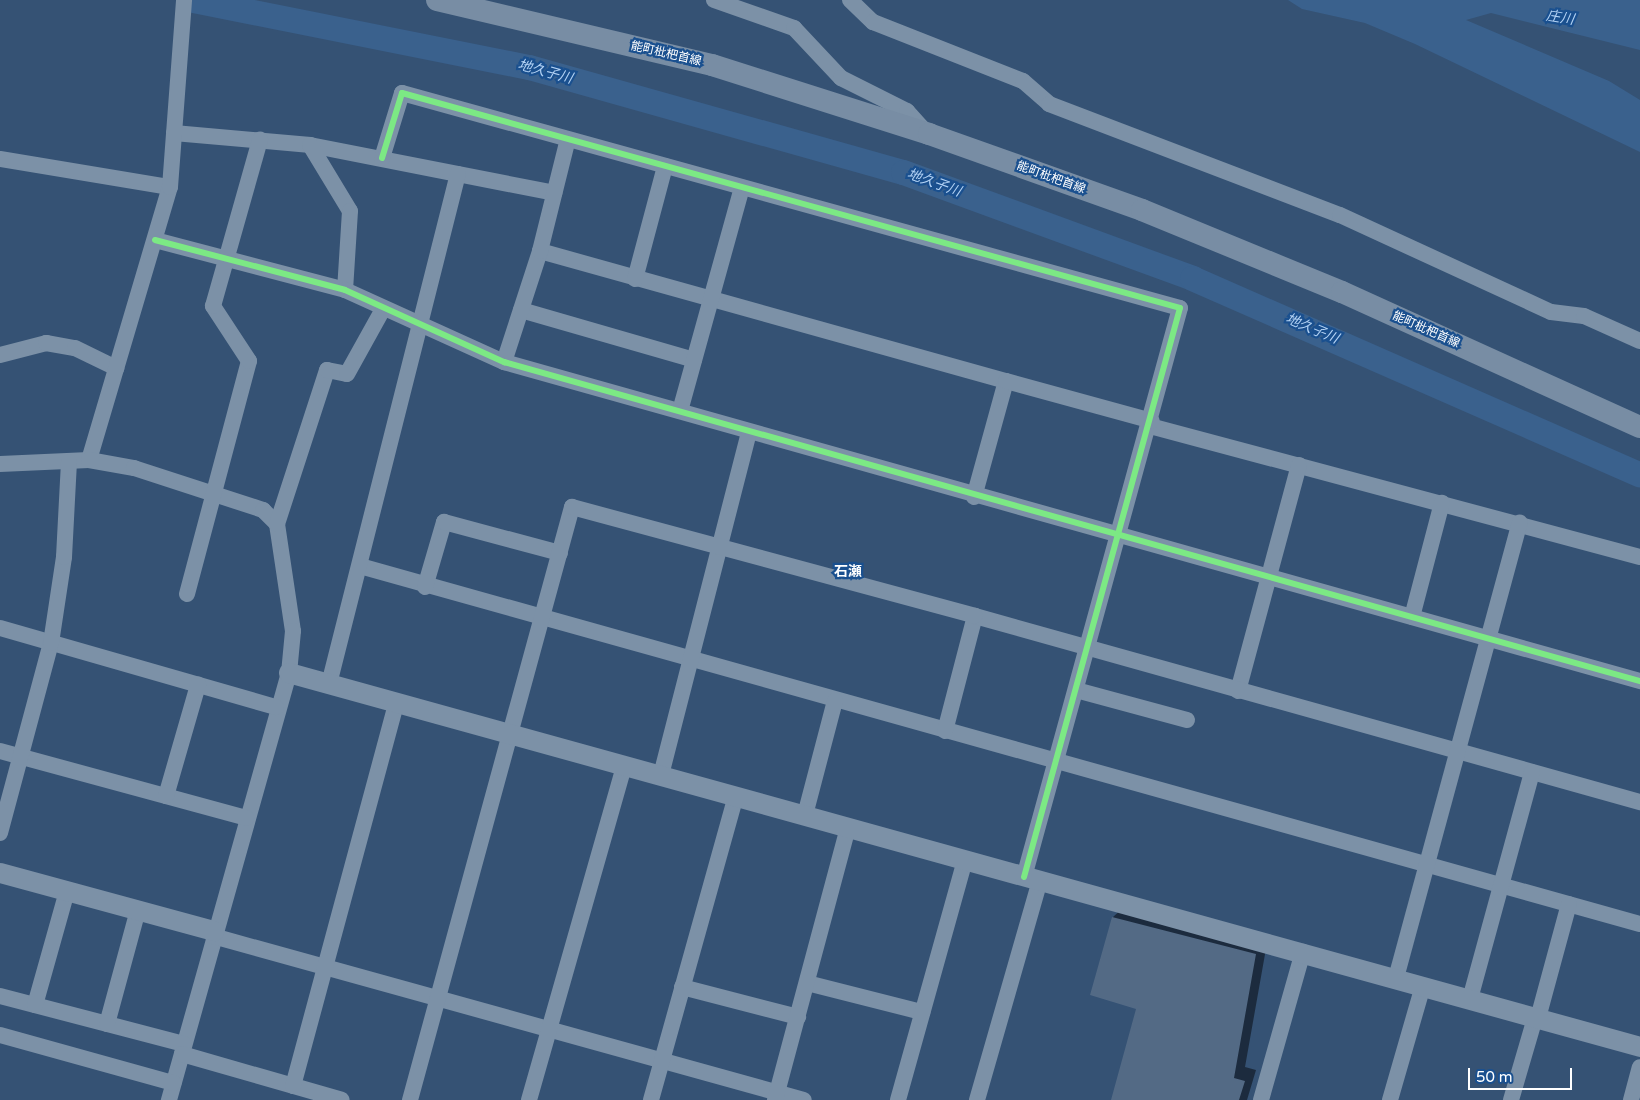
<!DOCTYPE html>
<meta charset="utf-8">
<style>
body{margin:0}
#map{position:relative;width:1640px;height:1100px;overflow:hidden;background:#355274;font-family:"Varela Round","Noto Sans JP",sans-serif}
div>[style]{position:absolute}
.water>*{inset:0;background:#3a618d}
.shadow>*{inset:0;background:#0007}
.river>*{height:25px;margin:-12.5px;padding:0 12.5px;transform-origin:12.5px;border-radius:12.5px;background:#3a618d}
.building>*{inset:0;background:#536a85}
.minor>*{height:16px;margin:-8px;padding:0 8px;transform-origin:8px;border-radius:8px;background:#7c91a7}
.tertiary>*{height:20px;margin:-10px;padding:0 10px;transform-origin:10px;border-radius:10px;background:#7c91a7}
.secondary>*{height:22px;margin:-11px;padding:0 11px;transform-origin:11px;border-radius:11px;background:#788da4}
.cycleway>*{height:6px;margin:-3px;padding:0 3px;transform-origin:3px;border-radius:3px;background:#7ce984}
span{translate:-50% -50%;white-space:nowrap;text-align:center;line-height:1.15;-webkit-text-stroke:4.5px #1a508f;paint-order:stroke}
.street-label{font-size:12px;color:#fff}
.water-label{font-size:14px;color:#b4d3f5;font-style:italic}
.neighbourhood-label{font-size:14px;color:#fff;font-weight:700}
.scale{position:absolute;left:1468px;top:1068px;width:104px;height:22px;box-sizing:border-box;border:2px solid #fff;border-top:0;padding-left:6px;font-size:15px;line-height:18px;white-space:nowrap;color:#fff;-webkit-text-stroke:4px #1a508f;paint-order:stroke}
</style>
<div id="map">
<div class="water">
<div style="clip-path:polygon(1288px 0,1640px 0,1640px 50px,1491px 13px,1466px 20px,1609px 81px,1640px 100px,1640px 152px,1415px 44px,1365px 23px,1302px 9px)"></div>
</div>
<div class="shadow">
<div style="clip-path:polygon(1125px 906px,1267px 943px,1245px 1067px,1256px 1070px,1247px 1100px,1112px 1100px,1137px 1008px,1113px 917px)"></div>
</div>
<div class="river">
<div style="left:193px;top:0;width:343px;rotate:11.3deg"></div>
<div style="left:529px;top:67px;width:388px;rotate:15.7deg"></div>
<div style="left:903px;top:172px;width:308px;rotate:20.1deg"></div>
<div style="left:1192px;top:278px;width:489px;rotate:23.7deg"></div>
</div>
<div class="building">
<div style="clip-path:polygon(1112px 917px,1256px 954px,1234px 1078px,1245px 1081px,1239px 1100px,1111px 1100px,1136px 1009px,1090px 995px)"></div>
</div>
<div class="minor">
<div style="left:714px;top:0;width:85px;rotate:19.3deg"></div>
<div style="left:794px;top:28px;width:69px;rotate:46.8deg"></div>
<div style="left:841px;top:78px;width:74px;rotate:26.6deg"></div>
<div style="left:907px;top:111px;width:30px;rotate:48deg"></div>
<div style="left:850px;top:0;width:32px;rotate:44deg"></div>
<div style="left:873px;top:22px;width:161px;rotate:21.5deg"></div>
<div style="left:1023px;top:81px;width:35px;rotate:41deg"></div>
<div style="left:1049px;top:104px;width:311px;rotate:20.9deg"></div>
<div style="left:1340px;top:215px;width:232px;rotate:24.7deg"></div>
<div style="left:1551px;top:312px;width:33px;rotate:7deg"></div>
<div style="left:1584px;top:316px;width:61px;rotate:24.1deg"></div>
<div style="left:174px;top:133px;width:137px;rotate:5deg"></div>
<div style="left:310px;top:145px;width:249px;rotate:11.1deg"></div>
<div style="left:310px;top:145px;width:77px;rotate:58.8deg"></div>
<div style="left:350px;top:211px;width:79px;rotate:93.6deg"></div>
<div style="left:382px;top:158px;width:68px;rotate:-72.9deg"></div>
<div style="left:402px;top:93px;width:807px;rotate:15.45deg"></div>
<div style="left:1180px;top:308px;width:590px;rotate:105.33deg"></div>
<div style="left:0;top:159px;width:172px;rotate:9.4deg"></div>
<div style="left:155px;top:240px;width:196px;rotate:14.7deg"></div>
<div style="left:345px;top:290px;width:175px;rotate:24.4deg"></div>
<div style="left:504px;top:362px;width:1180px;rotate:15.69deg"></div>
<div style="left:540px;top:251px;width:484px;rotate:15.6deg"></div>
<div style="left:635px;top:279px;width:117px;rotate:-75.1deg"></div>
<div style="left:521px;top:310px;width:180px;rotate:16.1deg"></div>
<div style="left:0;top:355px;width:48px;rotate:-14.6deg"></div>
<div style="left:46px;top:343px;width:29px;rotate:10deg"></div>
<div style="left:75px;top:348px;width:46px;rotate:26deg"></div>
<div style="left:504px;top:362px;width:117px;rotate:-72deg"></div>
<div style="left:540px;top:251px;width:115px;rotate:-76deg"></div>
<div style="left:680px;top:411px;width:232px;rotate:-74.5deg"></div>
<div style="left:1150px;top:426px;width:507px;rotate:14.97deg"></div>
<div style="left:89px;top:460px;width:285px;rotate:-73.5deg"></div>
<div style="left:170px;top:187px;width:188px;rotate:-85.7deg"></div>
<div style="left:0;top:464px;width:89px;rotate:-2.6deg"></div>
<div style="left:89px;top:460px;width:46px;rotate:10.1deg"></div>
<div style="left:134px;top:468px;width:136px;rotate:18deg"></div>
<div style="left:263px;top:510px;width:20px;rotate:45deg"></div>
<div style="left:277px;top:524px;width:108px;rotate:81.5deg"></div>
<div style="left:293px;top:631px;width:42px;rotate:95.4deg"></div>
<div style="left:289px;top:673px;width:444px;rotate:105.7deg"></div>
<div style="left:974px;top:497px;width:120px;rotate:-74.6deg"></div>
<div style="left:1006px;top:381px;width:151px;rotate:15.3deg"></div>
<div style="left:277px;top:524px;width:162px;rotate:-72deg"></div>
<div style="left:327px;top:370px;width:20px;rotate:11deg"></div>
<div style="left:347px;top:374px;width:74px;rotate:-61deg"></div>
<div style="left:360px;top:566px;width:1329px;rotate:15.63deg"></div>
<div style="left:425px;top:587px;width:68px;rotate:-73.7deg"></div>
<div style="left:444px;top:522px;width:120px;rotate:15deg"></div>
<div style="left:187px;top:594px;width:241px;rotate:-75.1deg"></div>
<div style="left:249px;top:361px;width:66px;rotate:-123.2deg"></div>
<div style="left:213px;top:306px;width:173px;rotate:-74.2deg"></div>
<div style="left:1412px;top:617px;width:118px;rotate:-75.3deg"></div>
<div style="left:0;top:628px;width:287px;rotate:16deg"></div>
<div style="left:329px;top:684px;width:526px;rotate:-75.81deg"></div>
<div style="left:1076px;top:690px;width:115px;rotate:15.1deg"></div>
<div style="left:1238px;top:691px;width:234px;rotate:-74.9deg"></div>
<div style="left:945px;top:731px;width:119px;rotate:-75.4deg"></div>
<div style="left:975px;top:616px;width:691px;rotate:15.63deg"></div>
<div style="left:0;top:751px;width:255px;rotate:15.2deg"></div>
<div style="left:661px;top:775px;width:354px;rotate:-75.6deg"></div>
<div style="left:166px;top:796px;width:116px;rotate:-73.9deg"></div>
<div style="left:805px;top:815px;width:118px;rotate:-75.3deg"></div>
<div style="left:0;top:833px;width:197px;rotate:-75deg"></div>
<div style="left:51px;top:643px;width:87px;rotate:-81.4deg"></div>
<div style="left:64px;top:557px;width:95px;rotate:-87deg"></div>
<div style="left:213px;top:936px;width:613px;rotate:15.51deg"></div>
<div style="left:1396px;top:978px;width:472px;rotate:-74.8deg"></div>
<div style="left:807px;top:983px;width:119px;rotate:14.2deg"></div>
<div style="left:682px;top:987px;width:120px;rotate:14.5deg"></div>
<div style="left:0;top:996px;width:190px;rotate:14.6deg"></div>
<div style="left:1470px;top:999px;width:235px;rotate:-74.7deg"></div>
<div style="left:35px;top:1005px;width:118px;rotate:-74.3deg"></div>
<div style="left:1538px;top:1018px;width:118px;rotate:-74.8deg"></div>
<div style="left:107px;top:1024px;width:118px;rotate:-74.8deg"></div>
<div style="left:0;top:1035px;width:180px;rotate:15.5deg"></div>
<div style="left:182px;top:1054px;width:166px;rotate:16deg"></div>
<div style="left:293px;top:1086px;width:397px;rotate:-74.9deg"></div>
<div style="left:410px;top:1100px;width:615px;rotate:-74.72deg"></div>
<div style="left:572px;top:507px;width:417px;rotate:15.1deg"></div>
<div style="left:529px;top:1100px;width:347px;rotate:-74.1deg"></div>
<div style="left:651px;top:1100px;width:316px;rotate:-74.4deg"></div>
<div style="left:775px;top:1100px;width:283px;rotate:-75deg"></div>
<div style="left:898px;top:1100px;width:249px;rotate:-74.4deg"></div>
<div style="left:977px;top:1100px;width:228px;rotate:-74deg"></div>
<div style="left:1261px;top:1100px;width:154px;rotate:-74.2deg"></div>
<div style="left:1390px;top:1100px;width:119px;rotate:-73.9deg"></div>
<div style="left:1511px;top:1100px;width:85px;rotate:-73.7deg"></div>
<div style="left:1631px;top:1100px;width:34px;rotate:-75deg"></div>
</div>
<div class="tertiary">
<div style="left:289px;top:673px;width:1402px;rotate:15.47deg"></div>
<div style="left:0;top:873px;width:222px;rotate:15.2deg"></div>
</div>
<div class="secondary">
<div style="left:437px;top:0;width:283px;rotate:13.3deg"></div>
<div style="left:712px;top:65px;width:228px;rotate:17.6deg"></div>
<div style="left:929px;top:134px;width:226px;rotate:19.6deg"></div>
<div style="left:1142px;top:210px;width:216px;rotate:22.3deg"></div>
<div style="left:1342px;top:292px;width:327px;rotate:24.4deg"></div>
</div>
<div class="cycleway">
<div style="left:382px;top:158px;width:68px;rotate:-72.9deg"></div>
<div style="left:402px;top:93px;width:807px;rotate:15.45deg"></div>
<div style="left:1180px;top:308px;width:590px;rotate:105.33deg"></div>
<div style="left:155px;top:240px;width:196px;rotate:14.7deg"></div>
<div style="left:345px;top:290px;width:175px;rotate:24.4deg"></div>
<div style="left:504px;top:362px;width:1180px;rotate:15.69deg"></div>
</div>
<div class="street-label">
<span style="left:666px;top:54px;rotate:13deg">能町枇杷首線</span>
<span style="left:1051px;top:178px;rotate:20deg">能町枇杷首線</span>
<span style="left:1426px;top:330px;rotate:24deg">能町枇杷首線</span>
</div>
<div class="water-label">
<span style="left:1560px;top:18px;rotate:9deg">庄川</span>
<span style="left:545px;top:72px;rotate:15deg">地久子川</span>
<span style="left:934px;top:183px;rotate:20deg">地久子川</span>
<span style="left:1312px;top:329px;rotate:23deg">地久子川</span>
</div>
<div class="neighbourhood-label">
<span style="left:848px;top:572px">石瀬</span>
</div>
<div class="scale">50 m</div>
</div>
